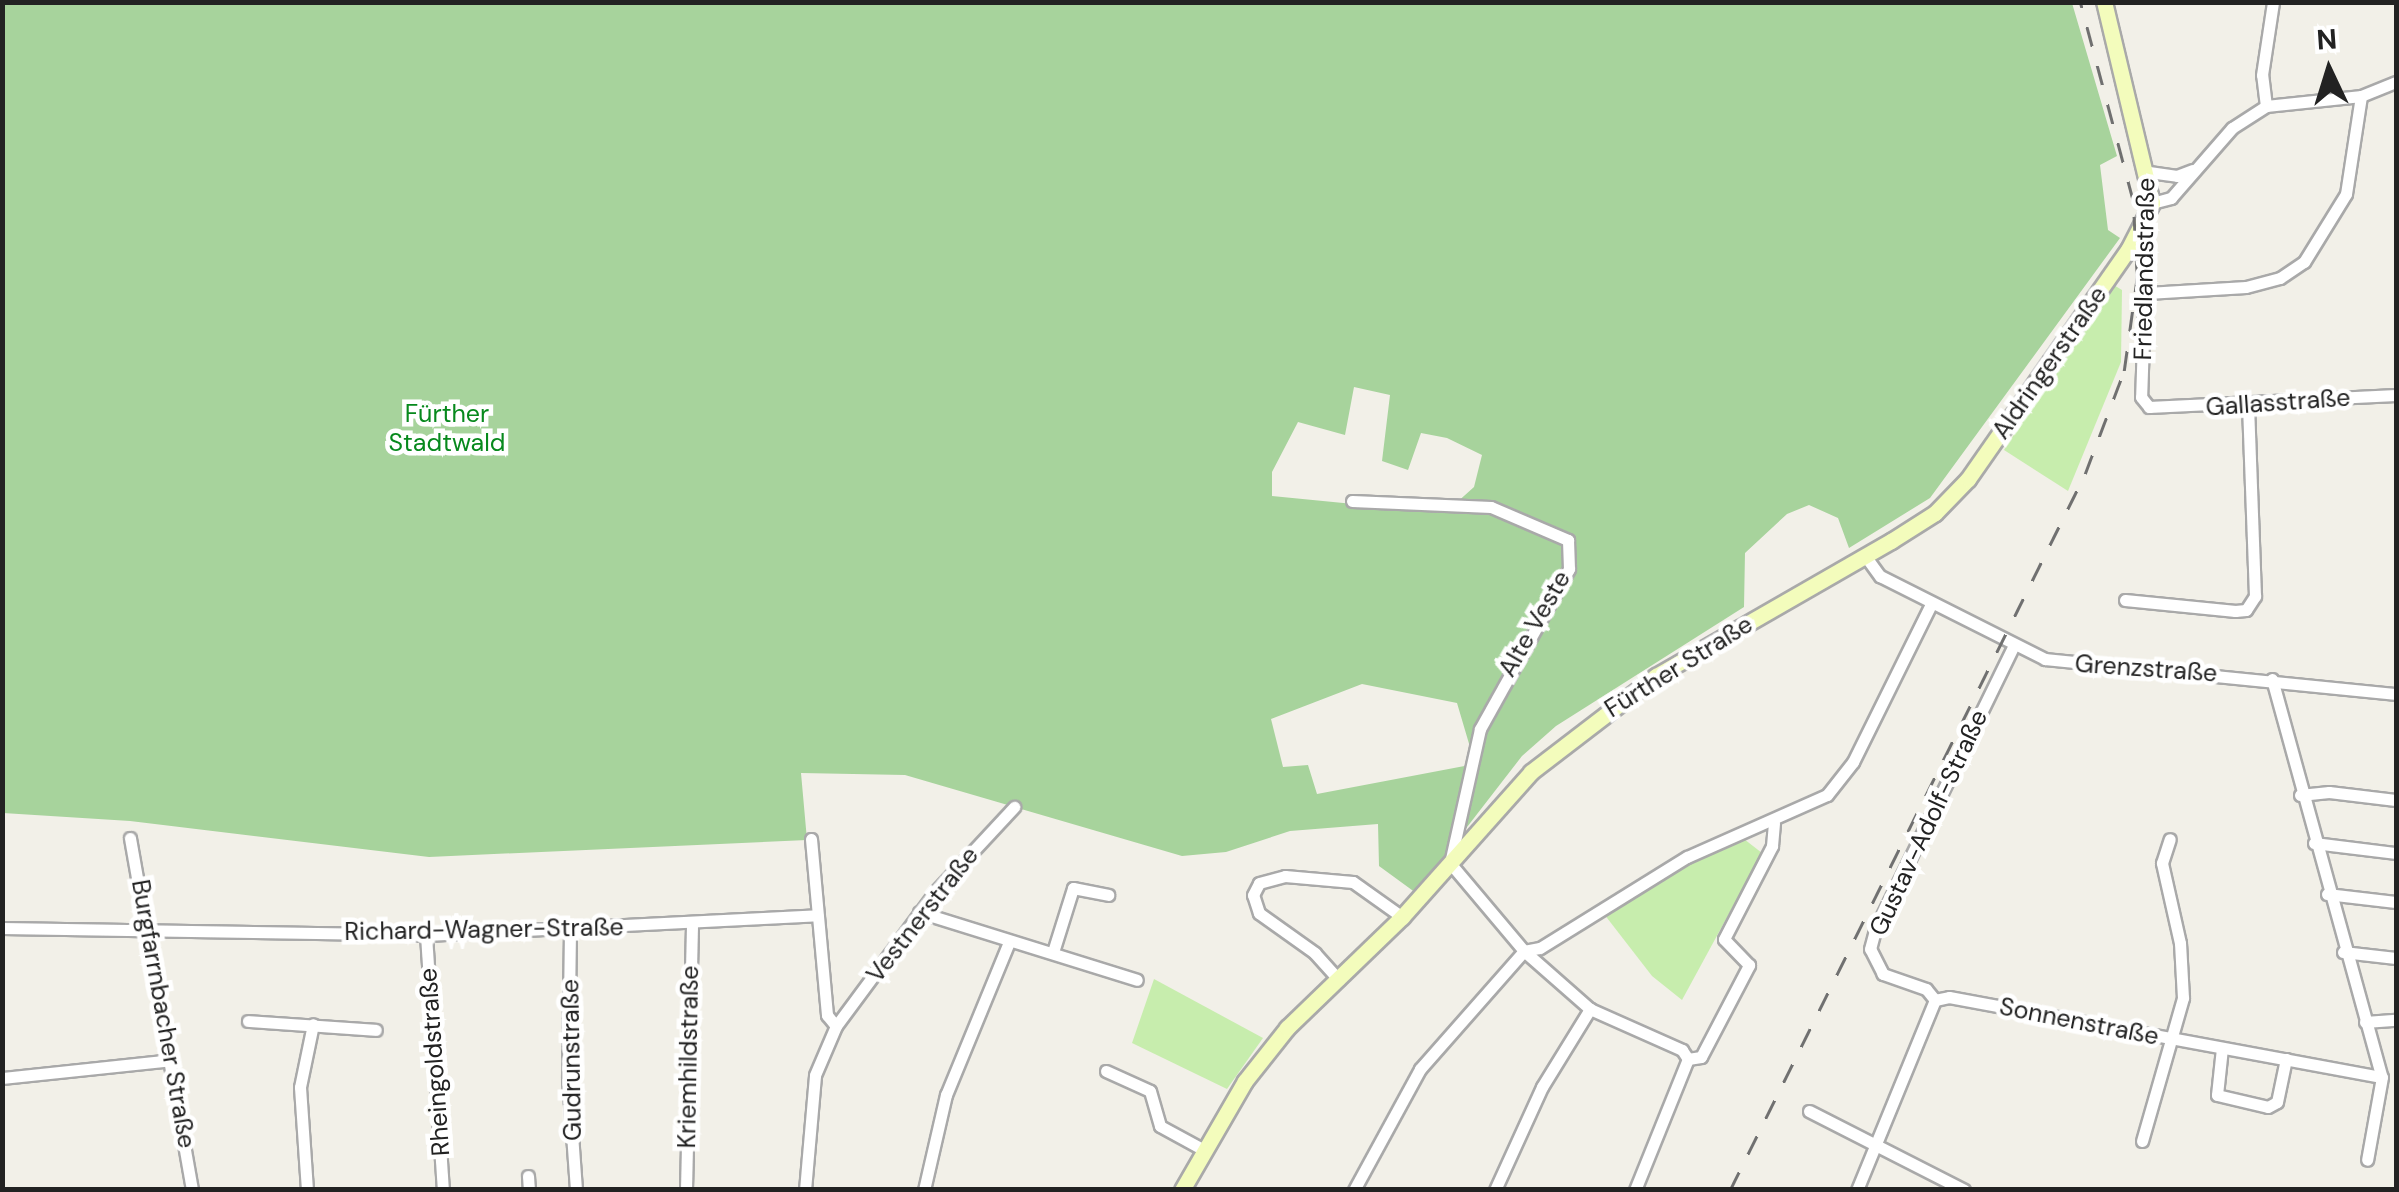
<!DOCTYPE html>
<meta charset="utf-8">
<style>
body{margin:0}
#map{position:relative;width:2399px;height:1192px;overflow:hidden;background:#f2f0e8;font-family:"DM Sans",sans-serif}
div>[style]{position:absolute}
.grass>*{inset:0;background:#c7edad}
.forest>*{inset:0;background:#a7d39c}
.roads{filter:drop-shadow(2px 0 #a9a9a9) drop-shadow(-2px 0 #a9a9a9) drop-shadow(0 2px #a9a9a9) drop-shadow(0 -2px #a9a9a9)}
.street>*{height:11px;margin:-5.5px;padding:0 5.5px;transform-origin:5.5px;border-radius:5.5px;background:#fff}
.secondary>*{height:15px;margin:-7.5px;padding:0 7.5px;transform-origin:7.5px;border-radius:7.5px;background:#f3fcbc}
.rail>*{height:2.5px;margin-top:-1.25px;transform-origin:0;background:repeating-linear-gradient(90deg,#707070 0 20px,transparent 0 40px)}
span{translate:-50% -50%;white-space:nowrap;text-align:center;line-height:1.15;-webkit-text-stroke:9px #fff;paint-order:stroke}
.street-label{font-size:25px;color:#222}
.park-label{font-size:25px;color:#07891d}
.frame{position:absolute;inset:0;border:5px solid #222;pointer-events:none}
.north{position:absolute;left:2279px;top:20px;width:100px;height:100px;-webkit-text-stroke:8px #fff;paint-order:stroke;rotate:356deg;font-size:28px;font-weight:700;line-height:40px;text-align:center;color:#222}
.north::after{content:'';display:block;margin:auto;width:35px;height:45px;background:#222;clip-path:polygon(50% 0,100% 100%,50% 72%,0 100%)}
</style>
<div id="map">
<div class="grass">
<div style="clip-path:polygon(2112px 284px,2122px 290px,2121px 362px,2068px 491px,2004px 450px)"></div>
<div style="clip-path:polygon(1744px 839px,1762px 853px,1682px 1000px,1652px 976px,1604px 914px,1654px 881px)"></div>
<div style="clip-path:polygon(1154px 979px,1263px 1038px,1227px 1089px,1132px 1043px)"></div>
</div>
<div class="forest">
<div style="clip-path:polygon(evenodd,2px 3px,2072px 3px,2117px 156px,2100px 165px,2108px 230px,2120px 238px,1930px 498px,1849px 548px,1838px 518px,1809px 505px,1787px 514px,1745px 553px,1744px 607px,1556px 726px,1522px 756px,1416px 893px,1379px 866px,1378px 824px,1290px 831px,1226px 852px,1182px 856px,905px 775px,801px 773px,807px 840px,429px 857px,130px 821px,3px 813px,2px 3px,1354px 387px,1390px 395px,1382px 461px,1408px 470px,1421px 433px,1447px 438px,1482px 455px,1474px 487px,1445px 513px,1272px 496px,1272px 472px,1298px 422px,1345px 435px,1354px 387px,2px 3px,1362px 684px,1457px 703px,1475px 764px,1317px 794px,1308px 765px,1283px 767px,1271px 719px,1362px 684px)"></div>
</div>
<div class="roads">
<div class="street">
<div style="left:2266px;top:106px;width:31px;rotate:-97deg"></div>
<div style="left:2262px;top:75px;width:74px;rotate:-81.4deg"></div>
<div style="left:2149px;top:172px;width:28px;rotate:8deg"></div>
<div style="left:2177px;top:176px;width:17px;rotate:-21deg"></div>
<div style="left:2152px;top:203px;width:20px;rotate:-15deg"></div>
<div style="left:2171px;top:198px;width:93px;rotate:-48.9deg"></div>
<div style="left:2232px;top:128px;width:40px;rotate:-32.9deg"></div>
<div style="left:2266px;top:106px;width:96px;rotate:-6deg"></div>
<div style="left:2361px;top:96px;width:38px;rotate:-22deg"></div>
<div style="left:2147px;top:220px;width:177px;rotate:91.9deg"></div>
<div style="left:2141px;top:397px;width:13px;rotate:51deg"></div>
<div style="left:2149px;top:407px;width:247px;rotate:-2.8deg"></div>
<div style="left:2147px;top:293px;width:99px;rotate:-3.5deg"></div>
<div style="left:2246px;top:287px;width:35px;rotate:-15deg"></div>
<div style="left:2280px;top:278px;width:29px;rotate:-34deg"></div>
<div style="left:2304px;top:262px;width:80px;rotate:-58.3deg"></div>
<div style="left:2346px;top:194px;width:99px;rotate:-81.3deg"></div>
<div style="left:1352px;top:501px;width:139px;rotate:2.5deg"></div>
<div style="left:1491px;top:507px;width:84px;rotate:23.2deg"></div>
<div style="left:1568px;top:540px;width:29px;rotate:88deg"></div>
<div style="left:1569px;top:569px;width:183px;rotate:119.1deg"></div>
<div style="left:1480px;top:729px;width:137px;rotate:102.6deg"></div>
<div style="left:1450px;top:863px;width:115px;rotate:49.9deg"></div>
<div style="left:1524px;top:951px;width:88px;rotate:41.3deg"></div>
<div style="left:1590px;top:1009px;width:101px;rotate:24deg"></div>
<div style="left:1682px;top:1050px;width:11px;rotate:56deg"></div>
<div style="left:1688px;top:1059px;width:13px;rotate:-9deg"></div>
<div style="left:1701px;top:1057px;width:104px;rotate:-62.4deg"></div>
<div style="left:1749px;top:965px;width:36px;rotate:-134deg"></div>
<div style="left:1724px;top:939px;width:105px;rotate:-62.7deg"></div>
<div style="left:1772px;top:846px;width:23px;rotate:-85deg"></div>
<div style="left:1866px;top:557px;width:24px;rotate:54deg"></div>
<div style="left:1880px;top:576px;width:185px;rotate:26.7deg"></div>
<div style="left:2045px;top:659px;width:353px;rotate:5.7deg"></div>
<div style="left:2125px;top:600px;width:111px;rotate:5.7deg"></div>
<div style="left:2235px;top:611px;width:11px;rotate:-5deg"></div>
<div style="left:2246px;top:610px;width:17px;rotate:-57deg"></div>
<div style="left:2255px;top:596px;width:190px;rotate:-92.1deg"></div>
<div style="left:2272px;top:679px;width:413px;rotate:74.6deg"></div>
<div style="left:2382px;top:1077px;width:84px;rotate:100.2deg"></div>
<div style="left:2300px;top:795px;width:29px;rotate:-6deg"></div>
<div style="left:2329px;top:792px;width:67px;rotate:6.8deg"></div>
<div style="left:130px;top:838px;width:357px;rotate:80deg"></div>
<div style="left:811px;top:839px;width:177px;rotate:84.8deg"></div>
<div style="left:827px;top:1015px;width:14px;rotate:51deg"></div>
<div style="left:2314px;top:843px;width:83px;rotate:7deg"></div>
<div style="left:2327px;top:894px;width:69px;rotate:6.6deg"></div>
<div style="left:919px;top:912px;width:228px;rotate:17.3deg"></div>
<div style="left:2px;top:928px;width:424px;rotate:0.9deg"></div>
<div style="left:426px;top:935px;width:392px;rotate:-2.9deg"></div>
<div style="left:570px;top:931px;width:147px;rotate:90.8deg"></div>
<div style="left:568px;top:1078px;width:112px;rotate:85.9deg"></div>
<div style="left:426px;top:935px;width:256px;rotate:86.2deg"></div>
<div style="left:1053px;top:952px;width:67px;rotate:-72.6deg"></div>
<div style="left:1073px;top:888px;width:36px;rotate:11deg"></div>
<div style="left:2343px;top:952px;width:53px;rotate:6.5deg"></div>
<div style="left:1339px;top:980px;width:36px;rotate:-132deg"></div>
<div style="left:1315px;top:953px;width:69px;rotate:-144.5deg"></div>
<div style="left:1259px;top:913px;width:19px;rotate:-108deg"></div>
<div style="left:1253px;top:895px;width:13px;rotate:-63deg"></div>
<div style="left:1259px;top:883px;width:27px;rotate:-15deg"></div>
<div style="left:1285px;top:876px;width:68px;rotate:5deg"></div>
<div style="left:1353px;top:882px;width:60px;rotate:35.5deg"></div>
<div style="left:1935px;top:1000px;width:14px;rotate:-12deg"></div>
<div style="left:1949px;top:997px;width:440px;rotate:10.5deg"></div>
<div style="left:248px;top:1021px;width:128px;rotate:4deg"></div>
<div style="left:2365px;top:1022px;width:31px;rotate:-4deg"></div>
<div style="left:2222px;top:1048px;width:47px;rotate:96.1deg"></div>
<div style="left:2217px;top:1095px;width:52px;rotate:13.2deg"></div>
<div style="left:2268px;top:1107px;width:10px;rotate:-29deg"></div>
<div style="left:2277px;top:1102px;width:44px;rotate:-78.2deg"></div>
<div style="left:1106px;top:1071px;width:48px;rotate:24.4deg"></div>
<div style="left:1150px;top:1091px;width:36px;rotate:74deg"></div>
<div style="left:1160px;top:1126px;width:52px;rotate:28.5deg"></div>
<div style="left:2px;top:1078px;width:171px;rotate:-6deg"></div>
<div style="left:1809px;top:1111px;width:174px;rotate:27deg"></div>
<div style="left:2142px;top:1141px;width:149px;rotate:-74deg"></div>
<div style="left:2183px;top:998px;width:55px;rotate:-93.1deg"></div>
<div style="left:2180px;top:943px;width:82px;rotate:-102.7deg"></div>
<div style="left:2162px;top:863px;width:25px;rotate:-72deg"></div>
<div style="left:528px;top:1176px;width:14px;rotate:86deg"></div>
<div style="left:307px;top:1190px;width:103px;rotate:-93.9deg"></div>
<div style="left:300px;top:1087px;width:64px;rotate:-78.3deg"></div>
<div style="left:686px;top:1190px;width:266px;rotate:-88.7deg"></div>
<div style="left:805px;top:1190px;width:115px;rotate:-85deg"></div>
<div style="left:815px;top:1075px;width:53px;rotate:-66.8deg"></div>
<div style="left:836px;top:1026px;width:168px;rotate:-53.5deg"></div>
<div style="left:936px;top:891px;width:115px;rotate:-47.1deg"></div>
<div style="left:924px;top:1190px;width:98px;rotate:-77deg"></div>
<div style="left:946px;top:1095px;width:165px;rotate:-67.6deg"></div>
<div style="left:1354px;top:1190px;width:138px;rotate:-61.4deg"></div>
<div style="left:1420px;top:1069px;width:157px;rotate:-48.6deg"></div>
<div style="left:1524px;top:951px;width:16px;rotate:-11deg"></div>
<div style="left:1540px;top:948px;width:173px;rotate:-31.8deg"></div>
<div style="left:1687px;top:857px;width:153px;rotate:-23.9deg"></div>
<div style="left:1827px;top:795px;width:42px;rotate:-51.8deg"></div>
<div style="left:1853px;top:762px;width:176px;rotate:-63.7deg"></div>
<div style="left:1495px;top:1190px;width:113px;rotate:-65.5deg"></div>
<div style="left:1542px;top:1087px;width:92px;rotate:-58.4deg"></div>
<div style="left:1635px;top:1190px;width:141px;rotate:-68deg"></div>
<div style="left:1857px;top:1190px;width:205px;rotate:-67.7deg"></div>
<div style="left:1935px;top:1000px;width:14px;rotate:-129deg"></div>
<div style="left:1926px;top:989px;width:46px;rotate:-160.8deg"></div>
<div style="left:1883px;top:974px;width:28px;rotate:-117deg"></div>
<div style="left:1870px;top:949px;width:20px;rotate:-75deg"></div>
<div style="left:1875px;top:930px;width:315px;rotate:-64deg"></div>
</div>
<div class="secondary">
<div style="left:1182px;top:1190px;width:126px;rotate:-60deg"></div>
<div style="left:1245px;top:1081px;width:68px;rotate:-51.6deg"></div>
<div style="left:1287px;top:1028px;width:160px;rotate:-44deg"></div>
<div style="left:1402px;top:917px;width:194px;rotate:-48.3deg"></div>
<div style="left:1531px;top:772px;width:158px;rotate:-37.5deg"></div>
<div style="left:1656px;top:676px;width:271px;rotate:-29.9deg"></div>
<div style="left:1891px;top:541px;width:52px;rotate:-32.5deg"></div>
<div style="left:1935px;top:513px;width:47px;rotate:-45.9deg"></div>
<div style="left:1968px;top:479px;width:279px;rotate:-55.1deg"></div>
<div style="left:2128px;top:250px;width:53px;rotate:-62.9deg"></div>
<div style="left:2152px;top:203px;width:207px;rotate:-103.4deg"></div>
</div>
</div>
<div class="rail">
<div style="left:1730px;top:1190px;width:799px;rotate:-63.63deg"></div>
<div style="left:2085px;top:474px;width:110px;rotate:-69.3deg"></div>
<div style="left:2124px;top:371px;width:95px;rotate:-82.1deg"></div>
<div style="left:2137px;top:277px;width:76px;rotate:-93deg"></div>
<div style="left:2133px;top:201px;width:206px;rotate:-104.9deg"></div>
</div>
<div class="street-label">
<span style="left:2145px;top:269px;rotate:-89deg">Friedlandstraße</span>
<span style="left:2050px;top:363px;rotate:-55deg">Aldringerstraße</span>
<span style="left:2278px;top:403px;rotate:-4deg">Gallasstraße</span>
<span style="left:1535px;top:624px;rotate:-60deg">Alte Veste</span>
<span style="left:1679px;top:667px;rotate:-32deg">Fürther Straße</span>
<span style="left:2146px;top:669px;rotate:4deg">Grenzstraße</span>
<span style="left:1929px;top:823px;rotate:-65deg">Gustav-Adolf-Straße</span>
<span style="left:923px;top:915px;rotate:-52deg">Vestnerstraße</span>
<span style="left:484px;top:930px;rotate:-1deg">Richard-Wagner-Straße</span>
<span style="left:163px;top:1014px;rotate:80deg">Burgfarrnbacher Straße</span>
<span style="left:2079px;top:1022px;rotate:11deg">Sonnenstraße</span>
<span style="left:689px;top:1057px;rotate:-89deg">Kriemhildstraße</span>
<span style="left:572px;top:1060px;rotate:-91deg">Gudrunstraße</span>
<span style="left:435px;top:1062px;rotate:-94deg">Rheingoldstraße</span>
</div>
<div class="park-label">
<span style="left:447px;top:429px">Fürther<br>Stadtwald</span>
</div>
<div class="frame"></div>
<div class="north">N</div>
</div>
